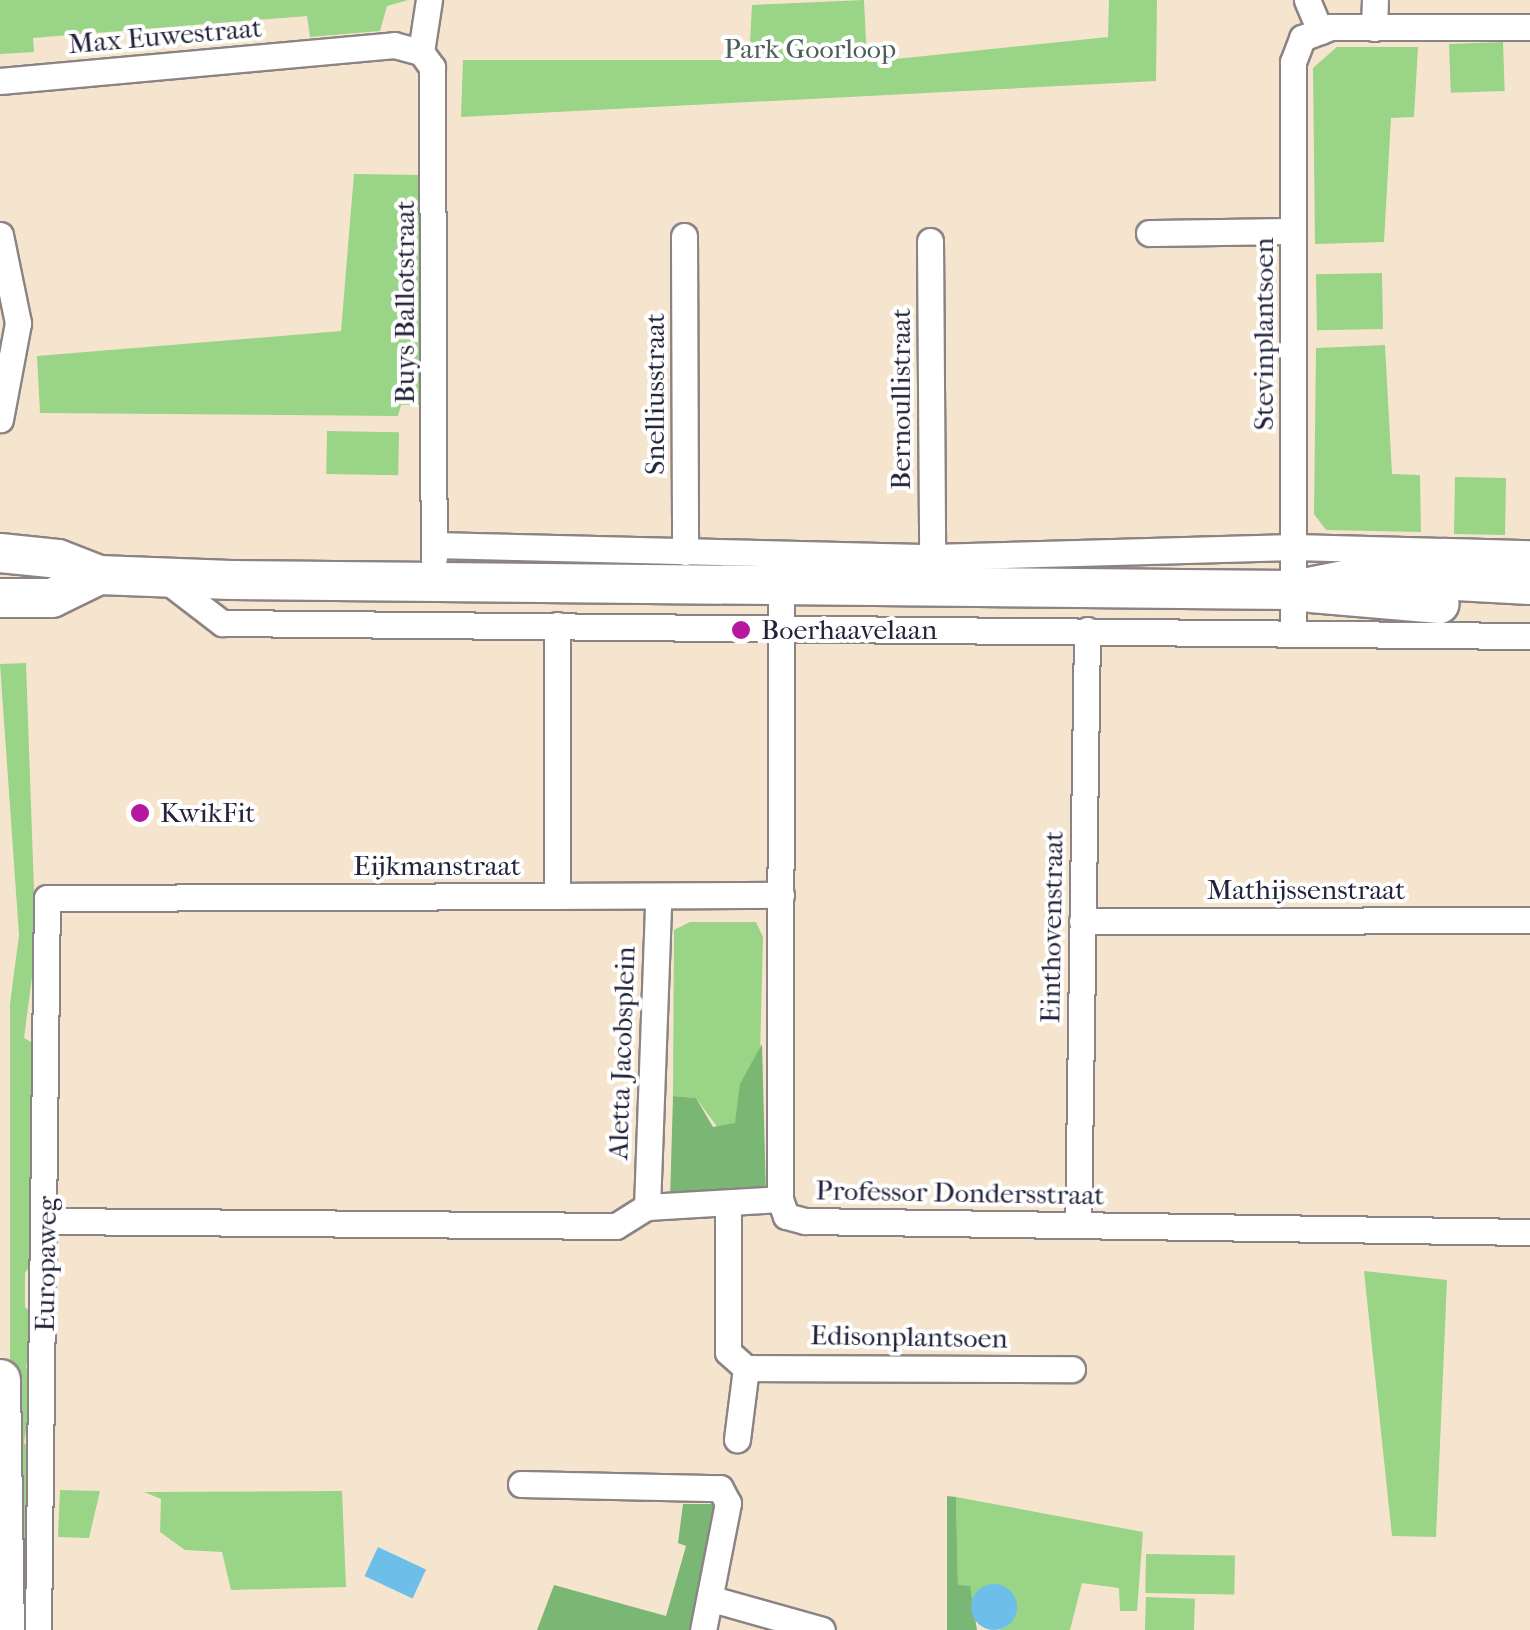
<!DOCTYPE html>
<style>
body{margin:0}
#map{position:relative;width:1530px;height:1630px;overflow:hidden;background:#f6e5ce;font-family:"IM FELL French Canon",serif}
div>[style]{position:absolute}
.green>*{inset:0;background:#99d487;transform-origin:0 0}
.forest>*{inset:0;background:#7ab674}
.water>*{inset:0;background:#6dbee8;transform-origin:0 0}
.round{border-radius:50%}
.roads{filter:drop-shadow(2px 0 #8c8484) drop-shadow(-2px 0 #8c8484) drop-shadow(0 2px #8c8484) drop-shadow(0 -2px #8c8484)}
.minor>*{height:25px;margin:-12.5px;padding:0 12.5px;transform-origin:12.5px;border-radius:12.5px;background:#fff}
.secondary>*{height:38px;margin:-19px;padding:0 19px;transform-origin:19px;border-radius:19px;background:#fff}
.primary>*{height:40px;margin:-20px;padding:0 20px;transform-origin:20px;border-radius:20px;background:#fff}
.dots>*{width:28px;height:28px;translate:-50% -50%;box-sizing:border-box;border:5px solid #fff;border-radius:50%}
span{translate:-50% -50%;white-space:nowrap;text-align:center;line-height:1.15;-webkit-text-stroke:8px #fff;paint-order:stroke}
.street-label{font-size:28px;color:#22223b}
.park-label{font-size:28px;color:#4c6056}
.poi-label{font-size:28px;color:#22223b}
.left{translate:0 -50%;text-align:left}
</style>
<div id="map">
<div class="green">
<div style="clip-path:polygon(0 0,408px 0,387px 6px,380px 31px,310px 37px,307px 16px,33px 38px,34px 52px,0 54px)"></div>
<div style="clip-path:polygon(864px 0,867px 62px,1108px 37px,1109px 0,1157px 0,1156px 81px,461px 117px,463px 60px,749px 60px,752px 5px)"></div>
<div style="left:1503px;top:42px;width:49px;height:54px;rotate:88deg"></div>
<div style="clip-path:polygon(1337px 47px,1418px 47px,1414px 117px,1391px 118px,1384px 242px,1315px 244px,1313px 68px)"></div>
<div style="clip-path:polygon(354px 174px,420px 175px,421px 405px,401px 405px,398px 416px,40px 413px,37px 356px,341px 331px)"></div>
<div style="left:1382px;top:273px;width:56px;height:66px;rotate:89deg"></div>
<div style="clip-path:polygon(1385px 345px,1392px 474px,1420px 475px,1421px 532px,1326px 530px,1314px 514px,1316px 348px)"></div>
<div style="left:327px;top:431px;width:72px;height:43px;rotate:1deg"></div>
<div style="left:1455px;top:477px;width:51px;height:57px;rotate:1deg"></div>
<div style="clip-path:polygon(26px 663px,34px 891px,42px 901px,24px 1038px,36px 1045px,38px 1255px,25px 1273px,25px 1307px,36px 1317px,26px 1368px,36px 1378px,24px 1442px,35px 1459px,31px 1630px,10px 1630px,10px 1004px,19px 935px,0 664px)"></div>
<div style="clip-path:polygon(690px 922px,756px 922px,763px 937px,760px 1056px,735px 1123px,718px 1128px,696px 1098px,673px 1096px,674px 930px)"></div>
<div style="clip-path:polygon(1364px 1271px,1447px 1280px,1436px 1537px,1392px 1536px)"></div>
<div style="clip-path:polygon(60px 1490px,100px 1491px,89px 1538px,58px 1537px)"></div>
<div style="clip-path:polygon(342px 1491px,346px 1587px,231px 1590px,222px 1552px,185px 1550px,160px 1532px,161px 1499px,144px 1492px)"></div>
<div style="clip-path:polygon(956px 1497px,1143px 1532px,1137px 1611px,1120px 1611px,1119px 1588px,1082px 1583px,1070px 1630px,999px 1630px,1005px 1624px,977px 1596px,971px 1605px,958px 1585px)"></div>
<div style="left:1146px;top:1554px;width:89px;height:39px;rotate:1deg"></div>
<div style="left:1146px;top:1597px;width:49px;height:33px;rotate:2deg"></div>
</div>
<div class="forest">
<div style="clip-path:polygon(762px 1044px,766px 1196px,670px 1200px,673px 1096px,696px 1098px,713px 1127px,735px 1123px,740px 1084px)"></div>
<div style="clip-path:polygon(947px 1496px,956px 1497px,958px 1585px,970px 1586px,977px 1630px,947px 1630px)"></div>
<div style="clip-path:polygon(683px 1504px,714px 1504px,689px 1630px,537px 1630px,554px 1585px,666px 1616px,686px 1546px,678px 1543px)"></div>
</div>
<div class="water">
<div style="left:378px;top:1547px;width:53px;height:32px;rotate:25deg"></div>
<div class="round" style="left:971px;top:1584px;width:46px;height:46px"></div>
</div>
<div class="roads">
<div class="minor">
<div style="left:1307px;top:0;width:34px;rotate:67deg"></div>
<div style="left:1374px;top:28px;width:28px;rotate:-88deg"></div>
<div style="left:421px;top:52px;width:53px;rotate:-81.3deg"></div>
<div style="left:0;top:81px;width:396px;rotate:-5.2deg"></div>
<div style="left:394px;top:45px;width:28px;rotate:15deg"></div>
<div style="left:421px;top:52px;width:19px;rotate:54deg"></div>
<div style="left:432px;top:67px;width:491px;rotate:89.8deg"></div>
<div style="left:1149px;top:233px;width:144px;rotate:-0.8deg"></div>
<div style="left:0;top:235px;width:90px;rotate:78.4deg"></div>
<div style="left:18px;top:323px;width:98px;rotate:100.6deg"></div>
<div style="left:684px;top:236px;width:316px;rotate:89.8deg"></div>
<div style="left:930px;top:241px;width:316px;rotate:89.6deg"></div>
<div style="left:434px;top:545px;width:498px;rotate:1.4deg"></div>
<div style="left:932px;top:557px;width:362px;rotate:-1.6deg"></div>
<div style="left:1294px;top:547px;width:236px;rotate:1.5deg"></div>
<div style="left:162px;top:577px;width:76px;rotate:37.5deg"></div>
<div style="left:222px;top:623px;width:1308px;rotate:0.57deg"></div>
<div style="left:1293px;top:631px;width:569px;rotate:-90deg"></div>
<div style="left:1293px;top:62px;width:26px;rotate:-69deg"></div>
<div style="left:1302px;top:38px;width:30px;rotate:-21deg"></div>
<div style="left:1330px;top:27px;width:200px"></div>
<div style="left:557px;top:896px;width:224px;rotate:-0.3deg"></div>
<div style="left:1082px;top:921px;width:448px;rotate:-0.1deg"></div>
<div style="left:780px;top:1199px;width:630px;rotate:-89.91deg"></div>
<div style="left:728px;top:1203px;width:149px;rotate:90deg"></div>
<div style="left:728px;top:1352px;width:24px;rotate:42deg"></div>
<div style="left:746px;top:1368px;width:72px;rotate:97.2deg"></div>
<div style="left:647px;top:1207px;width:307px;rotate:-87.9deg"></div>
<div style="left:47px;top:1221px;width:569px;rotate:0.5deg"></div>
<div style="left:616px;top:1226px;width:36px;rotate:-32deg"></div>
<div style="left:647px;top:1207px;width:133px;rotate:-3.4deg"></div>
<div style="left:780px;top:1199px;width:18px;rotate:71deg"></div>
<div style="left:786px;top:1216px;width:20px;rotate:15deg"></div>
<div style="left:805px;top:1221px;width:725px;rotate:0.87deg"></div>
<div style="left:1078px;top:1225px;width:595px;rotate:-89.13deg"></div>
<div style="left:746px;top:1368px;width:326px;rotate:0.2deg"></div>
<div style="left:521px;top:1484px;width:199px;rotate:1.2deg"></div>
<div style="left:720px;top:1488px;width:17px;rotate:62deg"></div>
<div style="left:728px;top:1503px;width:129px;rotate:101.1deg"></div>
<div style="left:712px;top:1599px;width:114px;rotate:15.7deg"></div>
<div style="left:38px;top:1630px;width:732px;rotate:-89.3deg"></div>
<div style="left:47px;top:898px;width:510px;rotate:-0.22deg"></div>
<div style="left:557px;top:896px;width:271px;rotate:-90deg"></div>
</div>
<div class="secondary">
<div style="left:0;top:553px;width:58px;rotate:5.9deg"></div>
<div style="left:58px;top:559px;width:44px;rotate:21.3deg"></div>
<div style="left:99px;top:575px;width:132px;rotate:2.2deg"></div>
<div style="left:231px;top:580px;width:1063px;rotate:0.54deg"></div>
<div style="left:1294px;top:590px;width:71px;rotate:-11.3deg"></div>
<div style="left:1364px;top:576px;width:166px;rotate:3.1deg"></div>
<div style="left:1311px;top:593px;width:129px;rotate:4.9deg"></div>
<div style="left:0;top:598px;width:52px"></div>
<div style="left:52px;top:598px;width:52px;rotate:-26.1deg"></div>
</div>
<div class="primary">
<div style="left:0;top:1380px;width:250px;rotate:89.1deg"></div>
</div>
</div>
<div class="dots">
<div style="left:741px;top:630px;background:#b5179e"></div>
<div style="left:140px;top:813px;background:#b5179e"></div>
</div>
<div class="street-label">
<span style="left:165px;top:36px;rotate:-5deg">Max Euwestraat</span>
<span style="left:405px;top:302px;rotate:-90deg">Buys Ballotstraat</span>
<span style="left:1264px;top:334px;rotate:-90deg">Stevinplantsoen</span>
<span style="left:655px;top:394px;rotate:-90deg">Snelliusstraat</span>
<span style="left:901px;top:399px;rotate:-90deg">Bernoullistraat</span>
<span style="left:437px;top:866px">Eijkmanstraat</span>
<span style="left:1306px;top:890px">Mathijssenstraat</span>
<span style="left:1052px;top:927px;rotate:-89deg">Einthovenstraat</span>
<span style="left:622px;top:1053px;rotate:-88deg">Aletta Jacobsplein</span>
<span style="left:960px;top:1193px;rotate:1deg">Professor Dondersstraat</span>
<span style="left:46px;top:1264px;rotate:-89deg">Europaweg</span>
<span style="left:909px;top:1337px;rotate:1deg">Edisonplantsoen</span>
</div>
<div class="park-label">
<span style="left:810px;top:49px">Park Goorloop</span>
</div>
<div class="poi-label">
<span class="left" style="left:761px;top:630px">Boerhaavelaan</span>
<span class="left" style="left:160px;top:813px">KwikFit</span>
</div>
</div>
